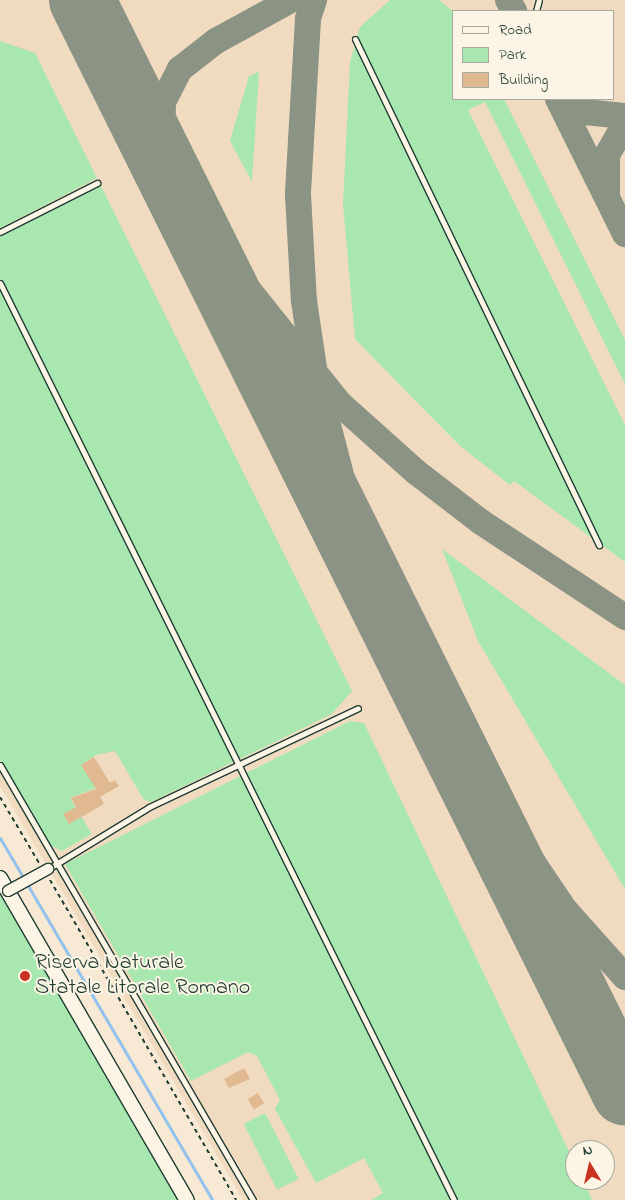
<!DOCTYPE html>
<style>
body{margin:0}
#map{position:relative;width:625px;height:1200px;overflow:hidden;background:#f7e9d4;font-family:"Indie Flower",sans-serif}
div>[style]{position:absolute}
.built>*{inset:0;background:#f0dbc0}
.green>*{inset:0;background:#a8e7af;transform-origin:0 0}
.stream>*{height:3px;margin:-1.5px;padding:0 1.5px;transform-origin:1.5px;border-radius:1.5px;background:#91c1ec}
.taxiway>*{height:26px;margin:-13px;padding:0 13px;transform-origin:13px;border-radius:13px;background:#8b9384}
.runway>*{height:66px;margin:-33px;padding:0 33px;transform-origin:33px;border-radius:33px;background:#8b9384}
.building>*{inset:0;background:#e1b991;transform-origin:0 0}
.path>*{height:2px;margin-top:-1px;transform-origin:0;background:repeating-linear-gradient(90deg,#1f3d34 0 4px,transparent 0 8px)}
.roads{filter:drop-shadow(1px 0 #1f3d34) drop-shadow(-1px 0 #1f3d34) drop-shadow(0 1px #1f3d34) drop-shadow(0 -1px #1f3d34)}
.lane>*{height:5px;margin:-2.5px;padding:0 2.5px;transform-origin:2.5px;border-radius:2.5px;background:#fcf5e5}
.secondary>*{height:14px;margin:-7px;padding:0 7px;transform-origin:7px;border-radius:7px;background:#fcf5e5}
.bridges{filter:drop-shadow(1px 0 #1f3d34) drop-shadow(-1px 0 #1f3d34) drop-shadow(0 1px #1f3d34) drop-shadow(0 -1px #1f3d34)}
.street-bridge>*{height:10px;margin:-5px;padding:0 5px;transform-origin:5px;border-radius:5px;background:#fcf5e5}
.dots>*{width:14px;height:14px;translate:-50% -50%;box-sizing:border-box;border:2px solid #fcf5e5;border-radius:50%}
span{translate:-50% -50%;white-space:nowrap;text-align:center;line-height:1.15;-webkit-text-stroke:4px #fcf5e5;paint-order:stroke}
.poi-label{font-size:22px;color:#1f3d34}
.left{translate:0 -50%;text-align:left}
.legend{position:absolute;left:452px;top:10px;width:162px;height:90px;box-sizing:border-box;background:#fcf5e5;border:1px solid #a4ab9e;margin:0;padding:6px 9px;list-style:none;font-size:15px;color:#1f3d34}
.legend li{display:flex;align-items:center;gap:10px;height:25px}
.legend b{width:25px;border:1px solid #a4ab9e}
.north{position:absolute;left:565px;top:1140px;width:50px;height:50px;box-sizing:border-box;background:#fcf5e5;border:1px solid #a4ab9e;border-radius:50%;rotate:351deg;font-size:14px;font-weight:700;line-height:20px;text-align:center;color:#1f3d34}
.north::after{content:'';display:block;margin:auto;width:18px;height:22px;background:#c8321e;clip-path:polygon(50% 0,100% 100%,50% 72%,0 100%)}
</style>
<div id="map">
<div class="built">
<div style="clip-path:polygon(evenodd,0 0,625px 0,625px 1200px,243px 1200px,0 786px,0 0,454px 11px,614px 11px,614px 99px,454px 99px,454px 11px,0 0,575px 1150px,605px 1150px,605px 1180px,575px 1180px,575px 1150px)"></div>
</div>
<div class="green">
<div style="clip-path:polygon(390px 0,439px 0,454px 12px,454px 99px,504px 99px,625px 340px,625px 384px,485px 102px,468px 110px,625px 425px,625px 562px,514px 481px,510px 485px,460px 446px,355px 339px,343px 204px,350px 62px,360px 27px)"></div>
<div style="clip-path:polygon(0 41px,35px 53px,97px 178px,0 228px)"></div>
<div style="clip-path:polygon(259px 72px,252px 182px,230px 141px,249px 76px)"></div>
<div style="clip-path:polygon(101px 186px,352px 691px,332px 714px,151px 802px,144px 800px,115px 751px,96px 755px,84px 763px,98px 787px,70px 798px,92px 834px,62px 851px,50px 845px,0 760px,0 237px)"></div>
<div style="clip-path:polygon(442px 549px,625px 685px,625px 889px,478px 641px)"></div>
<div style="clip-path:polygon(350px 721px,364px 723px,575px 1164px,575px 1180px,583px 1180px,592px 1200px,371px 1200px,383px 1193px,364px 1158px,316px 1183px,275px 1109px,280px 1100px,257px 1056px,248px 1052px,191px 1081px,65px 864px)"></div>
<div style="clip-path:polygon(0 892px,181px 1200px,0 1200px)"></div>
<div style="left:265px;top:1113px;width:74px;height:24px;rotate:63deg"></div>
</div>
<div class="stream">
<div style="left:0;top:838px;width:420px;rotate:59.6deg"></div>
</div>
<div class="taxiway">
<div style="left:314px;top:0;width:20px;rotate:108deg"></div>
<div style="left:308px;top:19px;width:176px;rotate:93.3deg"></div>
<div style="left:298px;top:195px;width:106px;rotate:86.8deg"></div>
<div style="left:304px;top:301px;width:75px;rotate:81.5deg"></div>
<div style="left:315px;top:375px;width:107px;rotate:75.4deg"></div>
<div style="left:342px;top:479px;width:171px;rotate:69.8deg"></div>
<div style="left:508px;top:0;width:13px;rotate:61deg"></div>
<div style="left:125px;top:89px;width:227px;rotate:58.7deg"></div>
<div style="left:243px;top:283px;width:155px;rotate:51.3deg"></div>
<div style="left:340px;top:404px;width:102px;rotate:41.8deg"></div>
<div style="left:416px;top:472px;width:82px;rotate:37.6deg"></div>
<div style="left:481px;top:522px;width:173px;rotate:33.4deg"></div>
<div style="left:558px;top:99px;width:151px;rotate:63.6deg"></div>
<div style="left:563px;top:99px;width:26px;rotate:31deg"></div>
<div style="left:585px;top:112px;width:40px;rotate:5.7deg"></div>
<div style="left:162px;top:150px;width:48px;rotate:-88.8deg"></div>
<div style="left:163px;top:102px;width:37px;rotate:-63deg"></div>
<div style="left:180px;top:69px;width:46px;rotate:-37.9deg"></div>
<div style="left:216px;top:41px;width:85px;rotate:-28.7deg"></div>
<div style="left:607px;top:192px;width:37px;rotate:-90deg"></div>
<div style="left:607px;top:155px;width:36px;rotate:-60deg"></div>
<div style="left:455px;top:747px;width:197px;rotate:56deg"></div>
<div style="left:565px;top:910px;width:90px;rotate:48.2deg"></div>
</div>
<div class="runway">
<div style="left:82px;top:0;width:1220px;rotate:63.58deg"></div>
</div>
<div class="building">
<div style="clip-path:polygon(94px 757px,110px 783px,115px 780px,119px 786px,100px 797px,104px 804px,69px 824px,63px 814px,76px 807px,71px 798px,96px 789px,81px 765px)"></div>
<div style="clip-path:polygon(244px 1068px,250px 1079px,229px 1088px,224px 1079px)"></div>
<div style="left:258px;top:1093px;width:12px;height:12px;rotate:59deg"></div>
</div>
<div class="path">
<div style="left:0;top:797px;width:77px;rotate:59.4deg"></div>
<div style="left:50px;top:880px;width:370px;rotate:59.8deg"></div>
</div>
<div class="roads">
<div class="lane">
<div style="left:536px;top:11px;width:11px;rotate:-75deg"></div>
<div style="left:355px;top:39px;width:562px;rotate:64.26deg"></div>
<div style="left:0;top:232px;width:109px;rotate:-26.8deg"></div>
<div style="left:0;top:283px;width:1023px;rotate:63.66deg"></div>
<div style="left:0;top:765px;width:503px;rotate:59.82deg"></div>
<div style="left:48px;top:869px;width:119px;rotate:-31.5deg"></div>
<div style="left:149px;top:807px;width:231px;rotate:-25.3deg"></div>
</div>
<div class="secondary">
<div style="left:0;top:878px;width:372px;rotate:59.9deg"></div>
</div>
</div>
<div class="bridges">
<div class="street-bridge">
<div style="left:8px;top:891px;width:46px;rotate:-28.8deg"></div>
</div>
</div>
<div class="dots">
<div style="left:25px;top:976px;background:#c8321e"></div>
</div>
<div class="poi-label">
<span class="left" style="left:35px;top:976px">Riserva Naturale<br>Statale Litorale Romano</span>
</div>
<ul class="legend">
<li><b style="height:6px;background:#fcf5e5"></b>Road</li>
<li><b style="height:14px;background:#a8e7af"></b>Park</li>
<li><b style="height:14px;background:#e1b991"></b>Building</li>
</ul>
<div class="north">N</div>
</div>
